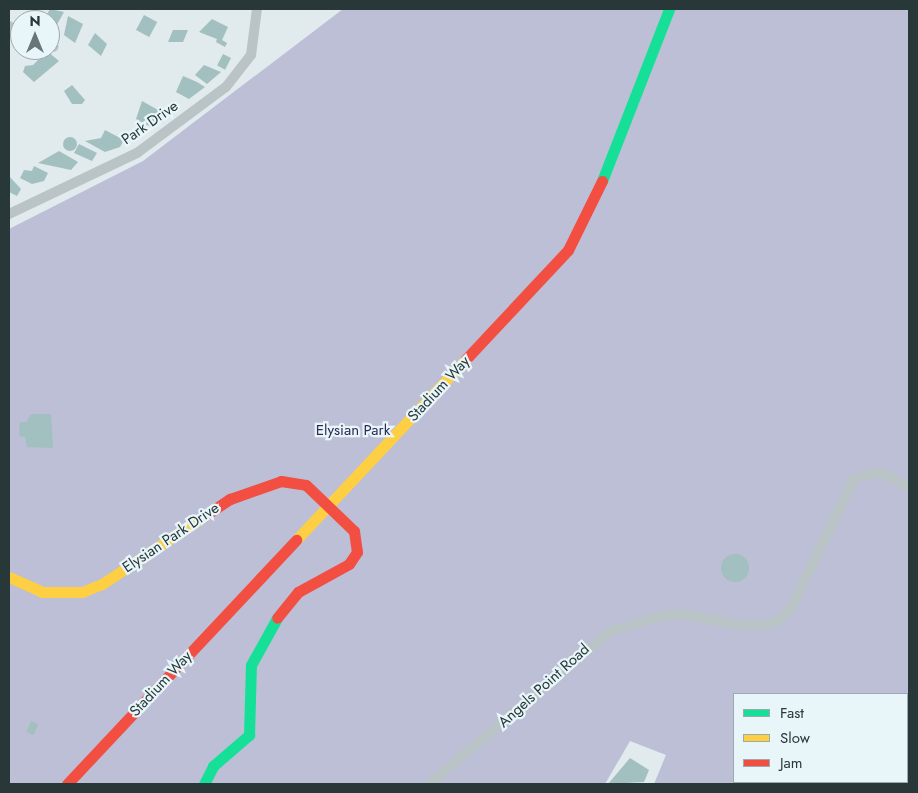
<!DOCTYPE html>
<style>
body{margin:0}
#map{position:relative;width:918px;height:793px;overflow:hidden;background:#e1eaed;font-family:Jost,sans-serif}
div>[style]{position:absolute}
.green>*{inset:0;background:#bcbfd5}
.building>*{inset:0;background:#a2c0bf;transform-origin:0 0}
.round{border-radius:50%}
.street>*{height:10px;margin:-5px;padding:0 5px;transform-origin:5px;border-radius:5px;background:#bac4c6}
.fast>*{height:11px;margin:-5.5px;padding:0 5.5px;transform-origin:5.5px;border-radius:5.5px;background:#16e098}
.slow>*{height:11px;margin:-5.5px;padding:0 5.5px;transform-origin:5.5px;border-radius:5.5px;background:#ffcf43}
.jam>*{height:11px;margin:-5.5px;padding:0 5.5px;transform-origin:5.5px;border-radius:5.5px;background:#f24e42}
span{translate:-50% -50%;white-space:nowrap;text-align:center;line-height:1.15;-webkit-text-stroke:4.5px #e8f6fa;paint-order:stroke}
.street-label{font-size:15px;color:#283737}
.park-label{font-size:15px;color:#2e2b56}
.frame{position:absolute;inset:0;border:10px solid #283737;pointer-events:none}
.legend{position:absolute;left:733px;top:693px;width:175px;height:90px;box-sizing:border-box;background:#e8f6fa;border:1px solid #9baaac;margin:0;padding:6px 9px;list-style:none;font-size:15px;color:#283737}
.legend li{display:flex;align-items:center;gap:10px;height:25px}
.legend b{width:25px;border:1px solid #9baaac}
.north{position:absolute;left:10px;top:10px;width:50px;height:50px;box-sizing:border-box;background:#e8f6fa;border:1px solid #9baaac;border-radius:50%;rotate:0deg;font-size:14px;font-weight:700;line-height:20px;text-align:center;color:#283737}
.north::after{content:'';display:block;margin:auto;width:18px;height:22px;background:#697677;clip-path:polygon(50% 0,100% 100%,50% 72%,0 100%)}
</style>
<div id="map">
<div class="green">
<div style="clip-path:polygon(evenodd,343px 9px,909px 9px,909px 784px,654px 784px,666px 755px,630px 741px,605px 784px,9px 784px,9px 229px,143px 161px,343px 9px,734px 694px,907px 694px,907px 782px,734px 782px,734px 694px)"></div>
</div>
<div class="building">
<div style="clip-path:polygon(50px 9px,64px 12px,54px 30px,50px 20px,44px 20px)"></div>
<div style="left:144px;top:15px;width:15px;height:17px;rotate:28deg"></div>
<div style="clip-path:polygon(68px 16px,83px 24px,75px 43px,64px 35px)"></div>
<div style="clip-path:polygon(212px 19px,228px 27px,222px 40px,227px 43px,225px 47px,216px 42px,217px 39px,199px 32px)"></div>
<div style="clip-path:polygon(173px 30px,188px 30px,183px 42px,168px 42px)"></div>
<div style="clip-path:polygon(95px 33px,107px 44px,101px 56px,88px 45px)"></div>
<div style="clip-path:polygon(47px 51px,59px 61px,34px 82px,23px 72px,25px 66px,33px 65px)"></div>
<div style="left:223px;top:54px;width:9px;height:13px;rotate:27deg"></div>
<div style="clip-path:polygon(204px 65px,221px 72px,207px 84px,195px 75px)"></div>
<div style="clip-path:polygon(183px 76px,197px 82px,205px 87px,189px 99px,176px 92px)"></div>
<div style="clip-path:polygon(72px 85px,85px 100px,82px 104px,72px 104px,64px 91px)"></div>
<div style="clip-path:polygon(142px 101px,167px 115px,163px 123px,160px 118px,151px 127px,136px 119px)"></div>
<div style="clip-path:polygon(105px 130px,124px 140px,120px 147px,105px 152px,85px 141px,101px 138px)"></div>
<div class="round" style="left:63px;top:137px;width:14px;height:14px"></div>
<div style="clip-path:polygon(79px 144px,97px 153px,92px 161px,74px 153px)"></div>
<div style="clip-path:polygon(59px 151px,78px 162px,71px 170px,38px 163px)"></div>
<div style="clip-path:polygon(34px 166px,48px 173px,44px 181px,32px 184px,20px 178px,24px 170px,32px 171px)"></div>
<div style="clip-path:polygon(9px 176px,21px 189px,17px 196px,9px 192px)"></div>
<div style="clip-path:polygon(31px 414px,51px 414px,53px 448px,27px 447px,25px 437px,19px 436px,20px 422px,26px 422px)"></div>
<div class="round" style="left:721px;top:554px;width:28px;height:28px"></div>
<div style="left:31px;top:721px;width:8px;height:12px;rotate:23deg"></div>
<div style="clip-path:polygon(630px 758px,649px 770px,644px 782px,608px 784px)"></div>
</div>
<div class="street">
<div style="left:9px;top:26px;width:13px;rotate:29deg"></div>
<div style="left:50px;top:45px;width:4px;rotate:27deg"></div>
<div style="left:9px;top:214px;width:142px;rotate:-25.5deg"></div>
<div style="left:137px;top:153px;width:111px;rotate:-36.6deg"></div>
<div style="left:226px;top:87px;width:41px;rotate:-52deg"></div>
<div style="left:251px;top:55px;width:46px;rotate:-82.6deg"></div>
<div style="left:429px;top:784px;width:238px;rotate:-40.1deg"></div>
<div style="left:611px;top:631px;width:52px;rotate:-16.7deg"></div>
<div style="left:661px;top:616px;width:22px;rotate:-5deg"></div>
<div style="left:683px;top:614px;width:64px;rotate:10.8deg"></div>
<div style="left:746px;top:626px;width:23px;rotate:-2deg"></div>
<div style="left:769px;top:625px;width:15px;rotate:-28deg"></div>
<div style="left:782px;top:618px;width:13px;rotate:-48deg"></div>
<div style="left:791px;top:608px;width:144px;rotate:-64deg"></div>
<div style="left:854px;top:479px;width:26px;rotate:-16deg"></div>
<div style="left:879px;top:472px;width:34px;rotate:27deg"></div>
</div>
<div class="fast">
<div style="left:602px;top:181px;width:185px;rotate:-68.7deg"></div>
<div style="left:204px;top:784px;width:20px;rotate:-63deg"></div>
<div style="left:213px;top:766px;width:48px;rotate:-40.7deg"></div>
<div style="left:249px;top:735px;width:70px;rotate:-88.4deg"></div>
<div style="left:251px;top:665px;width:54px;rotate:-61deg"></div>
</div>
<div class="slow">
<div style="left:296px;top:540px;width:248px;rotate:-46.8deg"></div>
<div style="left:9px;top:577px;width:36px;rotate:24deg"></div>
<div style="left:42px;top:592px;width:40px"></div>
<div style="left:82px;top:592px;width:22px;rotate:-22deg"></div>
<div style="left:102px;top:584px;width:118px;rotate:-33.6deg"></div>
</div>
<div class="jam">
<div style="left:466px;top:359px;width:149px;rotate:-46.9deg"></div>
<div style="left:568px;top:250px;width:77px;rotate:-63.8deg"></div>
<div style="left:200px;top:519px;width:36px;rotate:-34deg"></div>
<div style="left:230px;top:499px;width:54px;rotate:-19.4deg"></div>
<div style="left:281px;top:481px;width:25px;rotate:9deg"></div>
<div style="left:306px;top:485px;width:66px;rotate:43.8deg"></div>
<div style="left:354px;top:531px;width:21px;rotate:82deg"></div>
<div style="left:357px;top:552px;width:14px;rotate:124deg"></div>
<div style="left:349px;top:564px;width:58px;rotate:151.2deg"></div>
<div style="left:298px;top:592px;width:33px;rotate:129deg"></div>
<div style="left:67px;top:784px;width:335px;rotate:-46.8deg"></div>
</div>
<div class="street-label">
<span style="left:150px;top:123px;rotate:-35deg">Park Drive</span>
<span style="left:439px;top:389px;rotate:-47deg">Stadium Way</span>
<span style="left:171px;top:538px;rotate:-34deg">Elysian Park Drive</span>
<span style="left:161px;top:684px;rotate:-47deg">Stadium Way</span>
<span style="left:544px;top:686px;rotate:-42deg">Angels Point Road</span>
</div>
<div class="park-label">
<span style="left:353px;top:431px">Elysian Park</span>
</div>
<div class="frame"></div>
<ul class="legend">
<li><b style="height:6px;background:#16e098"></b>Fast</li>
<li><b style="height:6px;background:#ffcf43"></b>Slow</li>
<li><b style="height:6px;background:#f24e42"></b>Jam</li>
</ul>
<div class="north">N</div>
</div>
